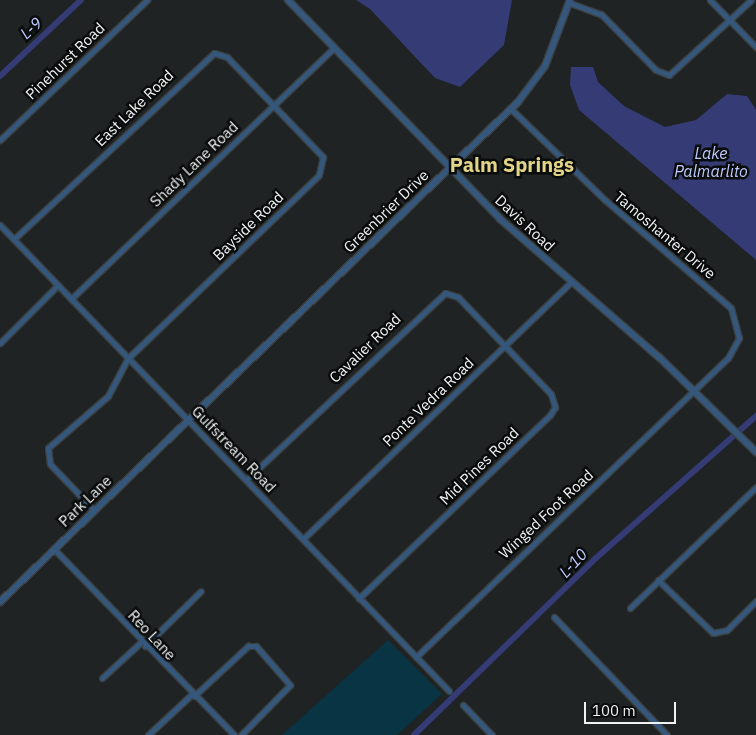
<!DOCTYPE html>
<style>
body{margin:0}
#map{position:relative;width:756px;height:735px;overflow:hidden;background:#1f2324;font-family:"IBM Plex Sans",sans-serif}
div>[style]{position:absolute}
.green>*{inset:0;background:#083443}
.water>*{inset:0;background:#343b75}
.canal>*{height:6px;margin:-3px;padding:0 3px;transform-origin:3px;border-radius:3px;background:#343b75}
.roads{filter:drop-shadow(1px 0 #3c4041) drop-shadow(-1px 0 #3c4041) drop-shadow(0 1px #3c4041) drop-shadow(0 -1px #3c4041)}
.minor>*{height:5px;margin:-2.5px;padding:0 2.5px;transform-origin:2.5px;border-radius:2.5px;background:#35577b}
.tertiary>*{height:6px;margin:-3px;padding:0 3px;transform-origin:3px;border-radius:3px;background:#35577b}
span{translate:-50% -50%;white-space:nowrap;text-align:center;line-height:1.15;-webkit-text-stroke:5px #0a0c0c;paint-order:stroke}
.street-label{font-size:15px;color:#f0f3f4}
.water-label{font-size:16px;color:#bec9ff;font-style:italic}
.district-label{font-size:20px;color:#e2d486;font-weight:700}
.scale{position:absolute;left:584px;top:702px;width:92px;height:22px;box-sizing:border-box;border:2px solid #f0f3f4;border-top:0;padding-left:6px;font-size:15px;line-height:18px;white-space:nowrap;color:#f0f3f4;-webkit-text-stroke:4px #0a0c0c;paint-order:stroke}
</style>
<div id="map">
<div class="green">
<div style="clip-path:polygon(388px 640px,442px 694px,397px 735px,282px 735px)"></div>
</div>
<div class="water">
<div style="clip-path:polygon(356px 0,512px 0,504px 45px,460px 87px,435px 78px,370px 9px)"></div>
<div style="clip-path:polygon(571px 67px,593px 67px,598px 82px,624px 106px,665px 127px,696px 120px,727px 94px,747px 96px,756px 110px,756px 260px,579px 110px,570px 85px)"></div>
</div>
<div class="canal">
<div style="left:0;top:76px;width:111px;rotate:-43.2deg"></div>
<div style="left:414px;top:735px;width:254px;rotate:-44.2deg"></div>
<div style="left:596px;top:558px;width:214px;rotate:-41.6deg"></div>
</div>
<div class="roads">
<div class="minor">
<div style="left:710px;top:0;width:66px;rotate:45.6deg"></div>
<div style="left:570px;top:3px;width:33px;rotate:20deg"></div>
<div style="left:601px;top:14px;width:78px;rotate:45.5deg"></div>
<div style="left:656px;top:70px;width:14px;rotate:21deg"></div>
<div style="left:669px;top:75px;width:111px;rotate:-42.4deg"></div>
<div style="left:0;top:140px;width:203px;rotate:-43.6deg"></div>
<div style="left:0;top:225px;width:647px;rotate:46.06deg"></div>
<div style="left:14px;top:239px;width:273px;rotate:-42.9deg"></div>
<div style="left:214px;top:53px;width:14px;rotate:17deg"></div>
<div style="left:227px;top:57px;width:139px;rotate:46.2deg"></div>
<div style="left:323px;top:157px;width:18px;rotate:103deg"></div>
<div style="left:319px;top:175px;width:265px;rotate:136.2deg"></div>
<div style="left:128px;top:358px;width:43px;rotate:117.8deg"></div>
<div style="left:108px;top:396px;width:79px;rotate:139.1deg"></div>
<div style="left:48px;top:448px;width:16px;rotate:83deg"></div>
<div style="left:50px;top:464px;width:64px;rotate:46.3deg"></div>
<div style="left:71px;top:299px;width:364px;rotate:-43.7deg"></div>
<div style="left:0;top:343px;width:82px;rotate:-45deg"></div>
<div style="left:246px;top:480px;width:273px;rotate:-43.2deg"></div>
<div style="left:445px;top:293px;width:14px;rotate:17deg"></div>
<div style="left:458px;top:297px;width:134px;rotate:46.2deg"></div>
<div style="left:551px;top:394px;width:14px;rotate:73deg"></div>
<div style="left:555px;top:407px;width:9px;rotate:122deg"></div>
<div style="left:550px;top:415px;width:265px;rotate:136.2deg"></div>
<div style="left:303px;top:539px;width:371px;rotate:-43.8deg"></div>
<div style="left:54px;top:549px;width:259px;rotate:45.9deg"></div>
<div style="left:658px;top:580px;width:76px;rotate:43.9deg"></div>
<div style="left:713px;top:633px;width:14px;rotate:-12deg"></div>
<div style="left:727px;top:630px;width:41px;rotate:-45deg"></div>
<div style="left:630px;top:608px;width:175px;rotate:-43.8deg"></div>
<div style="left:554px;top:617px;width:163px;rotate:46.2deg"></div>
<div style="left:145px;top:646px;width:78px;rotate:-44.5deg"></div>
<div style="left:416px;top:657px;width:432px;rotate:-43.8deg"></div>
<div style="left:728px;top:358px;width:23px;rotate:-61deg"></div>
<div style="left:739px;top:338px;width:31px;rotate:-105deg"></div>
<div style="left:731px;top:308px;width:166px;rotate:-139.4deg"></div>
<div style="left:605px;top:200px;width:131px;rotate:-135.9deg"></div>
<div style="left:102px;top:678px;width:53px;rotate:-42.7deg"></div>
<div style="left:194px;top:696px;width:74px;rotate:-42.8deg"></div>
<div style="left:248px;top:646px;width:8px"></div>
<div style="left:256px;top:646px;width:52px;rotate:48.9deg"></div>
<div style="left:290px;top:685px;width:70px;rotate:134.4deg"></div>
<div style="left:463px;top:705px;width:42px;rotate:46deg"></div>
<div style="left:148px;top:735px;width:60px;rotate:-43deg"></div>
</div>
<div class="tertiary">
<div style="left:288px;top:0;width:305px;rotate:45.9deg"></div>
<div style="left:500px;top:219px;width:211px;rotate:41deg"></div>
<div style="left:659px;top:357px;width:136px;rotate:44.4deg"></div>
<div style="left:0;top:602px;width:720px;rotate:-43.99deg"></div>
<div style="left:518px;top:102px;width:45px;rotate:-53.1deg"></div>
<div style="left:545px;top:66px;width:71px;rotate:-69.3deg"></div>
</div>
</div>
<div class="street-label">
<span style="left:65px;top:61px;rotate:-44deg">Pinehurst Road</span>
<span style="left:134px;top:108px;rotate:-44deg">East Lake Road</span>
<span style="left:194px;top:164px;rotate:-44deg">Shady Lane Road</span>
<span style="left:386px;top:211px;rotate:-44deg">Greenbrier Drive</span>
<span style="left:525px;top:223px;rotate:43deg">Davis Road</span>
<span style="left:248px;top:226px;rotate:-44deg">Bayside Road</span>
<span style="left:665px;top:235px;rotate:40deg">Tamoshanter Drive</span>
<span style="left:365px;top:348px;rotate:-44deg">Cavalier Road</span>
<span style="left:428px;top:402px;rotate:-44deg">Ponte Vedra Road</span>
<span style="left:234px;top:449px;rotate:46deg">Gulfstream Road</span>
<span style="left:479px;top:466px;rotate:-44deg">Mid Pines Road</span>
<span style="left:85px;top:501px;rotate:-44deg">Park Lane</span>
<span style="left:546px;top:514px;rotate:-43deg">Winged Foot Road</span>
<span style="left:152px;top:635px;rotate:47deg">Reo Lane</span>
</div>
<div class="water-label">
<span style="left:31px;top:28px;rotate:-43deg">L-9</span>
<span style="left:711px;top:162px">Lake<br>Palmarlito</span>
<span style="left:573px;top:563px;rotate:-47deg">L-10</span>
</div>
<div class="district-label">
<span style="left:512px;top:164px">Palm Springs</span>
</div>
<div class="scale">100 m</div>
</div>
